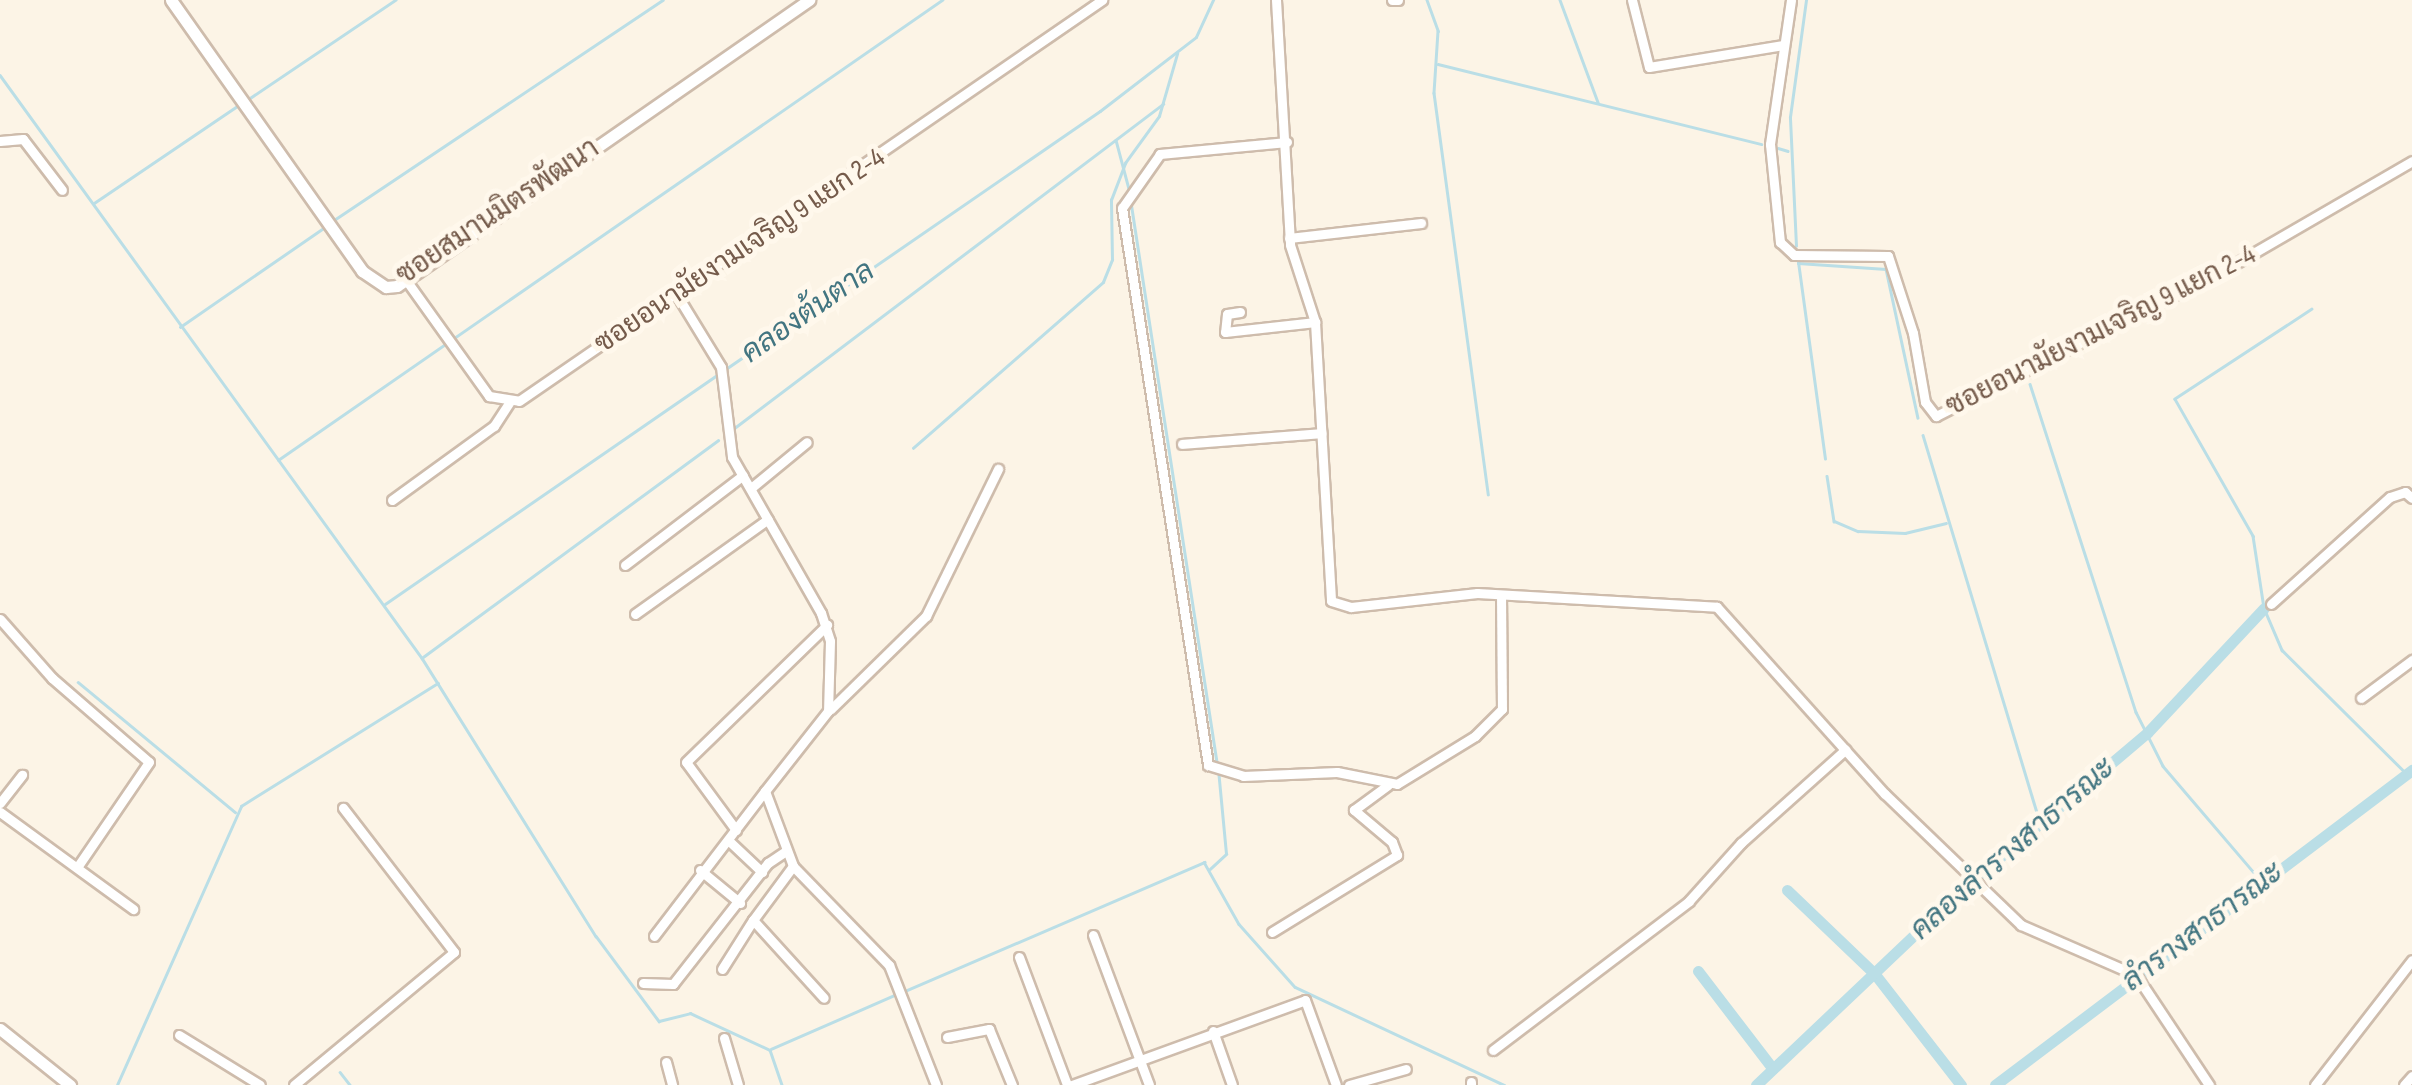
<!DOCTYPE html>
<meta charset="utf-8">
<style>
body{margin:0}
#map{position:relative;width:2412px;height:1085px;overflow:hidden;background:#fcf4e6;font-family:"Sofia Sans Condensed",Sarabun,sans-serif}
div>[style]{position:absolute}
.stream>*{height:2.5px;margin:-1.25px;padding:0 1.25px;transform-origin:1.25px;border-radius:1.25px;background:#badee6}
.canal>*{height:11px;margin:-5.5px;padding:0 5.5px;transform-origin:5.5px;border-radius:5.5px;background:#badee6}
.roads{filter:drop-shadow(2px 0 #cebcac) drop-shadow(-2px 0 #cebcac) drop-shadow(0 2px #cebcac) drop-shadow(0 -2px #cebcac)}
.minor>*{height:9px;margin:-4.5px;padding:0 4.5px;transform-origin:4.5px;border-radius:4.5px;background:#fff}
.tertiary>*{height:11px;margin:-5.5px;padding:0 5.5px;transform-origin:5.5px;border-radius:5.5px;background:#fff}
span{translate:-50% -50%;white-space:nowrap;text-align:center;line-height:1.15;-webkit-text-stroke:10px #fff8ec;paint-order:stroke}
.street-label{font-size:28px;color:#755b4b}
.water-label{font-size:30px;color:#427581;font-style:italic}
</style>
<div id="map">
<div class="stream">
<div style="left:1427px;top:0;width:33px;rotate:70deg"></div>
<div style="left:1438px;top:31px;width:62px;rotate:93.7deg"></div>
<div style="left:1434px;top:93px;width:405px;rotate:82.3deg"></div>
<div style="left:1560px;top:0;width:109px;rotate:69.6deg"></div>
<div style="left:1438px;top:64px;width:333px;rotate:13.9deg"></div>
<div style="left:0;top:75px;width:720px;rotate:54.1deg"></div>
<div style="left:422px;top:658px;width:328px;rotate:58deg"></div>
<div style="left:596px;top:936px;width:106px;rotate:53.5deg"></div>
<div style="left:659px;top:1021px;width:32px;rotate:-14deg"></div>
<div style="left:690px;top:1013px;width:88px;rotate:24.8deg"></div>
<div style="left:770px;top:1050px;width:37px;rotate:71deg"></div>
<div style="left:247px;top:100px;width:179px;rotate:-34deg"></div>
<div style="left:1116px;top:140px;width:51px;rotate:75.1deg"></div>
<div style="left:1778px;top:148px;width:10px;rotate:17deg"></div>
<div style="left:1131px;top:202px;width:567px;rotate:81.27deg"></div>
<div style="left:94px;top:203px;width:176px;rotate:-34.1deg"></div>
<div style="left:331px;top:222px;width:399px;rotate:-33.8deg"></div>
<div style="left:1796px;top:246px;width:129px;rotate:-92.7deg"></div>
<div style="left:1790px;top:117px;width:118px;rotate:-82.2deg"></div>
<div style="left:2312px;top:309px;width:164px;rotate:146.7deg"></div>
<div style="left:2175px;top:399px;width:158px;rotate:60.3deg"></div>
<div style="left:2253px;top:536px;width:73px;rotate:81.3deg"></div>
<div style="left:2264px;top:608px;width:46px;rotate:66.8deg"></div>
<div style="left:2282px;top:650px;width:176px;rotate:44.8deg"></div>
<div style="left:180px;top:327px;width:176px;rotate:-34.6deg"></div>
<div style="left:2030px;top:384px;width:345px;rotate:72.1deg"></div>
<div style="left:2136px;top:712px;width:60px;rotate:63.4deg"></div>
<div style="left:2163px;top:766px;width:154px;rotate:49.5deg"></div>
<div style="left:733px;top:429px;width:539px;rotate:-37.08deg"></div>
<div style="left:1923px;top:435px;width:405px;rotate:73.2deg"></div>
<div style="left:913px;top:448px;width:252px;rotate:-41.1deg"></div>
<div style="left:1103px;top:282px;width:24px;rotate:-68deg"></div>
<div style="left:1112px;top:260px;width:60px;rotate:-91deg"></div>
<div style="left:1111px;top:200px;width:40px;rotate:-69deg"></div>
<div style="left:1125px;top:163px;width:58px;rotate:-54.1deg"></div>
<div style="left:1159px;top:116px;width:65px;rotate:-73.8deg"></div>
<div style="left:1825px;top:459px;width:198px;rotate:-97.8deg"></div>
<div style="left:1798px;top:263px;width:88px;rotate:3.9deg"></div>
<div style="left:1886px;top:269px;width:152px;rotate:77.9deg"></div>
<div style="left:278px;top:460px;width:808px;rotate:-34.71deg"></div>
<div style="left:1827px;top:476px;width:46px;rotate:81.2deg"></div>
<div style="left:1834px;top:521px;width:26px;rotate:23deg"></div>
<div style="left:1858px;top:531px;width:47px;rotate:2.4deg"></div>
<div style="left:1905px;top:533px;width:42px;rotate:-13.7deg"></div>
<div style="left:385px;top:604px;width:868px;rotate:-34.59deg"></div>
<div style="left:1100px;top:111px;width:121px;rotate:-37.6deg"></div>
<div style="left:1196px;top:37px;width:41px;rotate:-65.3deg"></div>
<div style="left:423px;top:657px;width:366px;rotate:-36.3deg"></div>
<div style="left:78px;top:682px;width:204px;rotate:39.6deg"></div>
<div style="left:1210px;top:869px;width:22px;rotate:-43deg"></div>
<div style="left:1226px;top:854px;width:84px;rotate:-95.4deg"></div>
<div style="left:905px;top:991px;width:326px;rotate:-23.3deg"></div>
<div style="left:1204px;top:862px;width:71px;rotate:60.6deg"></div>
<div style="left:1239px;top:924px;width:84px;rotate:48.4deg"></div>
<div style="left:1295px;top:987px;width:231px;rotate:25.1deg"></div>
<div style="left:771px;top:1049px;width:137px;rotate:-23.6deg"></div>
<div style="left:340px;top:1072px;width:16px;rotate:52deg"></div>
<div style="left:117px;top:1085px;width:305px;rotate:-66deg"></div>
<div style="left:241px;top:806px;width:232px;rotate:-32deg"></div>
</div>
<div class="canal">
<div style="left:1787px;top:890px;width:120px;rotate:43.7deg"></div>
<div style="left:1874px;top:973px;width:142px;rotate:52.2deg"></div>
<div style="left:1698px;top:971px;width:123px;rotate:52.6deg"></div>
<div style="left:1756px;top:1085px;width:291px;rotate:-43.5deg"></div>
<div style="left:1967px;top:885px;width:236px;rotate:-40.2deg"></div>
<div style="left:2147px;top:733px;width:171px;rotate:-46.9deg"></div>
<div style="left:1995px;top:1085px;width:523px;rotate:-37.07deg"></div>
</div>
<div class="roads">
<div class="minor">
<div style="left:1276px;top:0;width:245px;rotate:86.7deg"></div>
<div style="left:1290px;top:245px;width:81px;rotate:72deg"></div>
<div style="left:1315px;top:322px;width:279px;rotate:86.7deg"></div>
<div style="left:1331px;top:601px;width:21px;rotate:17deg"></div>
<div style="left:1351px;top:607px;width:127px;rotate:-6.3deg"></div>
<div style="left:1477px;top:593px;width:240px;rotate:3.3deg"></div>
<div style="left:1717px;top:607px;width:251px;rotate:48.1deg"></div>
<div style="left:1885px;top:794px;width:189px;rotate:43.9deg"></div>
<div style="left:2021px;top:925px;width:125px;rotate:23.5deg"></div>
<div style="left:2136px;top:975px;width:132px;rotate:56.4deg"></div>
<div style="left:1392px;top:0;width:6px"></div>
<div style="left:1632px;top:0;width:69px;rotate:75.8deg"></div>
<div style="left:1649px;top:67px;width:136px;rotate:-9.3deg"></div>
<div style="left:1791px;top:0;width:146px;rotate:98.3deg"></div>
<div style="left:1770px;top:144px;width:99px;rotate:84.2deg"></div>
<div style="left:1780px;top:242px;width:19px;rotate:43deg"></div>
<div style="left:1794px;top:255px;width:94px;rotate:0.6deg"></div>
<div style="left:1888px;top:256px;width:81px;rotate:72deg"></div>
<div style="left:1913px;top:333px;width:70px;rotate:80.1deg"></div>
<div style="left:1925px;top:402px;width:18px;rotate:52deg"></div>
<div style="left:1936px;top:416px;width:325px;rotate:-26.9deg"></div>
<div style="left:2226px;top:269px;width:215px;rotate:-30.1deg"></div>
<div style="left:0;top:141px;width:23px;rotate:-5deg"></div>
<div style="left:23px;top:139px;width:64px;rotate:52.6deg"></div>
<div style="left:1287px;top:142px;width:128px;rotate:174.6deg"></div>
<div style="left:1160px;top:154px;width:66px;rotate:125.1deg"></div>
<div style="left:1122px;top:208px;width:564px;rotate:81.22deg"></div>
<div style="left:1208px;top:765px;width:37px;rotate:17deg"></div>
<div style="left:1243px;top:776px;width:94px;rotate:-2.4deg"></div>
<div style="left:1337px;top:772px;width:61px;rotate:11.3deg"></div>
<div style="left:1397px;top:784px;width:92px;rotate:-31.6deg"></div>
<div style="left:1475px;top:736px;width:38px;rotate:-45deg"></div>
<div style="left:1502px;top:709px;width:114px;rotate:-90.5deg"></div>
<div style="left:1289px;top:238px;width:133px;rotate:-6.5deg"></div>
<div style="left:406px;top:280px;width:143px;rotate:54.4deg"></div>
<div style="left:489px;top:396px;width:30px;rotate:9deg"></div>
<div style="left:519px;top:401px;width:708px;rotate:-34.52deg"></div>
<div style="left:677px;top:295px;width:84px;rotate:58.6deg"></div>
<div style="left:721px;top:367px;width:91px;rotate:83deg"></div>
<div style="left:732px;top:457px;width:180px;rotate:60.3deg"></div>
<div style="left:821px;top:613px;width:29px;rotate:72deg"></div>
<div style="left:830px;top:641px;width:70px;rotate:91.6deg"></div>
<div style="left:828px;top:711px;width:102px;rotate:128.2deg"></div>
<div style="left:765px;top:791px;width:80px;rotate:69.5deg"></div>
<div style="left:793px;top:866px;width:138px;rotate:45.9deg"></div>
<div style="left:889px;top:965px;width:129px;rotate:68.6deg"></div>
<div style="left:1240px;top:312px;width:13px;rotate:171deg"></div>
<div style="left:1227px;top:314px;width:18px;rotate:96deg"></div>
<div style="left:1225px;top:332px;width:91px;rotate:-6.3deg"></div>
<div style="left:1182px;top:444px;width:140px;rotate:-4.5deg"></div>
<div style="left:751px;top:488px;width:72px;rotate:-39.4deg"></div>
<div style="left:392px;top:500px;width:126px;rotate:-36deg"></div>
<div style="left:494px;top:426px;width:27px;rotate:-57deg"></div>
<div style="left:625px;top:565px;width:148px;rotate:-37.3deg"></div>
<div style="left:2271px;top:604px;width:160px;rotate:-42deg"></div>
<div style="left:2390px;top:497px;width:16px;rotate:-18deg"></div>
<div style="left:2405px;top:492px;width:9px;rotate:41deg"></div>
<div style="left:635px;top:614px;width:163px;rotate:-35.5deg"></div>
<div style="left:0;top:619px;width:79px;rotate:48.6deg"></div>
<div style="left:52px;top:678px;width:128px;rotate:40.9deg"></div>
<div style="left:149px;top:762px;width:126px;rotate:124.3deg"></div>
<div style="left:2361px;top:698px;width:64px;rotate:-36.7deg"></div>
<div style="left:831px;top:709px;width:133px;rotate:-44.4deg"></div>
<div style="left:926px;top:616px;width:164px;rotate:-63.9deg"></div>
<div style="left:0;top:803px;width:36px;rotate:-52deg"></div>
<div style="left:0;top:812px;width:165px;rotate:36.1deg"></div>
<div style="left:736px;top:830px;width:84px;rotate:-126.3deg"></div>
<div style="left:686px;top:762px;width:197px;rotate:-44.2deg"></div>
<div style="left:728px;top:840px;width:47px;rotate:43.3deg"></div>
<div style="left:793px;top:866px;width:67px;rotate:126.5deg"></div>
<div style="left:753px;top:920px;width:105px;rotate:47.7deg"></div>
<div style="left:700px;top:870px;width:52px;rotate:39.5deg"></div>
<div style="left:1272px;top:932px;width:147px;rotate:-31.6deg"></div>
<div style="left:1397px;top:855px;width:14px;rotate:-111deg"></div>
<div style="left:1392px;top:842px;width:50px;rotate:-139.9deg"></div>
<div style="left:1354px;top:810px;width:42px;rotate:-36.3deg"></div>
<div style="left:1093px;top:935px;width:160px;rotate:69.5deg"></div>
<div style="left:654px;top:936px;width:183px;rotate:-52.6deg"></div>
<div style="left:1019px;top:957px;width:137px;rotate:69.4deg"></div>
<div style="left:722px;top:969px;width:58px;rotate:-57.7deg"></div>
<div style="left:643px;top:983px;width:30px;rotate:2deg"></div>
<div style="left:673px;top:984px;width:154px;rotate:-51.9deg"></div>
<div style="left:768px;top:863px;width:22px;rotate:-34deg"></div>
<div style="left:1213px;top:1031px;width:57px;rotate:70.6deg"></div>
<div style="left:179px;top:1035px;width:95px;rotate:31.7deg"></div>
<div style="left:947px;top:1037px;width:43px;rotate:-10.8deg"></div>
<div style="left:989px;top:1029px;width:61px;rotate:67.7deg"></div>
<div style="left:724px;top:1038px;width:49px;rotate:73.4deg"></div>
<div style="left:1493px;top:1050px;width:246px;rotate:-37.2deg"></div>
<div style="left:1689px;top:901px;width:78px;rotate:-48.1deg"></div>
<div style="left:1741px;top:843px;width:140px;rotate:-41.8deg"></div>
<div style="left:666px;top:1062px;width:24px;rotate:75deg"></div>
<div style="left:1471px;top:1082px;width:3px;rotate:90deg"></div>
<div style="left:294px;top:1085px;width:208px;rotate:-39.7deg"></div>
<div style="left:454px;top:952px;width:182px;rotate:-127.6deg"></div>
<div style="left:1072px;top:1085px;width:248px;rotate:-20deg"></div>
<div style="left:1305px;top:1000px;width:90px;rotate:70deg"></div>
<div style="left:1349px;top:1085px;width:59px;rotate:-15.7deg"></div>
<div style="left:2315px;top:1085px;width:158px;rotate:-52.2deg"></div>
<div style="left:2404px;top:1085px;width:12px;rotate:-48deg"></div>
</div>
<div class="tertiary">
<div style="left:171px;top:0;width:332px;rotate:54.8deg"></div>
<div style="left:362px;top:271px;width:29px;rotate:34deg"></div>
<div style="left:386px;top:287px;width:11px;rotate:-5deg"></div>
<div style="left:397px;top:286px;width:502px;rotate:-34.77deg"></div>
<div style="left:0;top:1029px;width:90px;rotate:38.7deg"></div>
</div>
</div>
<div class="street-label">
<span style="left:498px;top:212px;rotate:-34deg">ซอยสมานมิตรพัฒนา</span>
<span style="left:740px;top:251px;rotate:-34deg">ซอยอนามัยงามเจริญ 9 แยก 2-4</span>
<span style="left:2101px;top:331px;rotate:-27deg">ซอยอนามัยงามเจริญ 9 แยก 2-4</span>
</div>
<div class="water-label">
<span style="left:808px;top:312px;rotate:-35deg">คลองต้นตาล</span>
<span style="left:2013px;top:849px;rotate:-41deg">คลองลำรางสาธารณะ</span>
<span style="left:2203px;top:927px;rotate:-37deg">ลำรางสาธารณะ</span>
</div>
</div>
